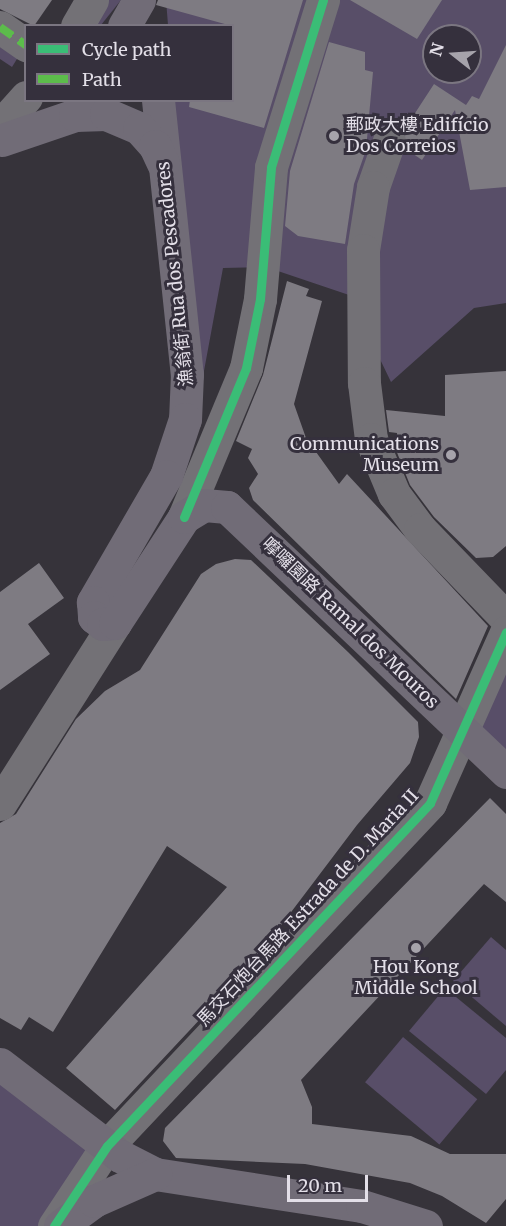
<!DOCTYPE html>
<meta charset="utf-8">
<style>
body{margin:0}
#map{position:relative;width:506px;height:1226px;overflow:hidden;background:#36333a;font-family:Merriweather,"Noto Sans SC",serif}
div>[style]{position:absolute}
.green>*{inset:0;background:#584e68;transform-origin:0 0}
.building>*{inset:0;background:#7e7b82}
.minor>*{height:33px;margin:-16.5px;padding:0 16.5px;transform-origin:16.5px;border-radius:16.5px;background:#737176}
.major>*{height:33px;margin:-16.5px;padding:0 16.5px;transform-origin:16.5px;border-radius:16.5px;background:#716c77}
.quiet>*{height:8px;margin-top:-4px;transform-origin:0;background:repeating-linear-gradient(90deg,#5cbc4b 0 15px,transparent 0 23px)}
.cycleway>*{height:9px;margin:-4.5px;padding:0 4.5px;transform-origin:4.5px;border-radius:4.5px;background:#3abd76}
.dots>*{width:16px;height:16px;translate:-50% -50%;box-sizing:border-box;border:3px solid #35303d;border-radius:50%}
span{translate:-50% -50%;white-space:nowrap;text-align:center;line-height:1.15;-webkit-text-stroke:6px #35303d;paint-order:stroke}
.poi-label{font-size:18px;color:#e3dfe8}
.left{translate:0 -50%;text-align:left}
.right{translate:-100% -50%;text-align:right}
.street-label{font-size:18px;color:#e3dfe8}
.legend{position:absolute;left:24px;top:24px;width:210px;height:78px;box-sizing:border-box;background:#35303d;border:2px solid #7b7681;margin:0;padding:8px 10px;list-style:none;font-size:18px;color:#e3dfe8}
.legend li{display:flex;align-items:center;gap:12px;height:30px}
.legend b{width:30px;border:2px solid #7b7681}
.north{position:absolute;left:422px;top:24px;width:60px;height:60px;box-sizing:border-box;background:#35303d;border:2px solid #7b7681;border-radius:50%;rotate:287deg;font-size:16px;font-weight:700;line-height:24px;text-align:center;color:#e3dfe8}
.north::after{content:'';display:block;margin:auto;width:21px;height:27px;background:#a6a3ab;clip-path:polygon(50% 0,100% 100%,50% 72%,0 100%)}
.scale{position:absolute;left:287px;top:1175px;width:81px;height:27px;box-sizing:border-box;border:3px solid #e3dfe8;border-top:0;padding-left:8px;font-size:18px;line-height:21px;white-space:nowrap;color:#e3dfe8;-webkit-text-stroke:4px #35303d;paint-order:stroke}
</style>
<div id="map">
<div class="green">
<div style="clip-path:polygon(107px 0,121px 0,101px 25px,90px 26px)"></div>
<div style="clip-path:polygon(evenodd,166px 0,506px 0,506px 303px,474px 308px,391px 382px,349px 295px,266px 267px,223px 268px,199px 398px,174px 101px,232px 100px,232px 26px,168px 25px,166px 0,434px 36px,470px 36px,470px 72px,434px 72px,434px 36px)"></div>
<div style="clip-path:polygon(0 29px,25px 46px,12px 67px,0 59px)"></div>
<div style="clip-path:polygon(506px 657px,506px 752px,476px 722px)"></div>
<div style="clip-path:polygon(491px 937px,506px 950px,506px 1026px,453px 981px)"></div>
<div style="clip-path:polygon(445px 988px,506px 1038px,506px 1070px,486px 1094px,409px 1031px)"></div>
<div style="left:403px;top:1037px;width:97px;height:59px;rotate:40deg"></div>
<div style="clip-path:polygon(0 1076px,95px 1147px,41px 1226px,0 1226px)"></div>
</div>
<div class="building">
<div style="clip-path:polygon(0 0,52px 0,34px 26px,0 9px)"></div>
<div style="clip-path:polygon(158px 0,303px 0,264px 128px,189px 107px,190px 100px,232px 100px,232px 26px,156px 5px)"></div>
<div style="clip-path:polygon(350px 0,442px 0,417px 39px)"></div>
<div style="clip-path:polygon(329px 42px,365px 52px,365px 70px,373px 72px,366px 150px,354px 184px,345px 244px,298px 236px,285px 226px,290px 171px)"></div>
<div style="clip-path:polygon(506px 45px,506px 187px,470px 190px,455px 110px,422px 160px,406px 149px,404px 130px,434px 84px,466px 105px,472px 96px,479px 99px)"></div>
<div style="clip-path:polygon(287px 281px,309px 289px,306px 296px,322px 301px,294px 404px,306px 438px,339px 484px,347px 474px,488px 626px,456px 699px,253px 500px,249px 488px,258px 474px,248px 458px,252px 449px,236px 441px,263px 375px)"></div>
<div style="clip-path:polygon(506px 371px,506px 546px,493px 557px,476px 558px,434px 517px,410px 485px,396px 450px,397px 433px,389px 432px,386px 410px,445px 416px,445px 375px)"></div>
<div style="clip-path:polygon(235px 559px,251px 560px,348px 652px,418px 722px,419px 737px,410px 763px,357px 825px,273px 936px,276px 938px,115px 1110px,66px 1068px,227px 887px,167px 846px,53px 1032px,29px 1017px,21px 1030px,0 1018px,0 823px,16px 814px,76px 719px,105px 691px,140px 670px,201px 574px,216px 564px)"></div>
<div style="clip-path:polygon(39px 563px,64px 598px,28px 624px,50px 654px,0 690px,0 592px)"></div>
<div style="clip-path:polygon(490px 798px,506px 814px,506px 902px,484px 884px,301px 1080px,312px 1107px,312px 1124px,411px 1136px,450px 1154px,506px 1154px,506px 1199px,486px 1223px,442px 1196px,410px 1183px,305px 1164px,176px 1158px,163px 1141px,165px 1128px)"></div>
</div>
<div class="minor">
<div style="left:77px;top:26px;width:30px;rotate:-60deg"></div>
<div style="left:0;top:27px;width:32px;rotate:35deg"></div>
<div style="left:0;top:126px;width:39px;rotate:-48deg"></div>
<div style="left:389px;top:141px;width:49px;rotate:109.2deg"></div>
<div style="left:373px;top:187px;width:64px;rotate:99deg"></div>
<div style="left:363px;top:250px;width:133px;rotate:89.6deg"></div>
<div style="left:364px;top:383px;width:56px;rotate:82.9deg"></div>
<div style="left:371px;top:439px;width:60px;rotate:67.3deg"></div>
<div style="left:394px;top:494px;width:44px;rotate:53.4deg"></div>
<div style="left:420px;top:529px;width:124px;rotate:46deg"></div>
<div style="left:184px;top:517px;width:161px;rotate:-67.4deg"></div>
<div style="left:246px;top:368px;width:70px;rotate:-78.5deg"></div>
<div style="left:260px;top:299px;width:132px;rotate:-85.2deg"></div>
<div style="left:271px;top:167px;width:175px;rotate:-72.7deg"></div>
<div style="left:0;top:804px;width:214px;rotate:-57.6deg"></div>
<div style="left:54px;top:1226px;width:96px;rotate:-56.5deg"></div>
<div style="left:107px;top:1146px;width:471px;rotate:-46.7deg"></div>
<div style="left:430px;top:803px;width:187px;rotate:-66deg"></div>
</div>
<div class="major">
<div style="left:124px;top:26px;width:30px;rotate:-60deg"></div>
<div style="left:158px;top:100px;width:276px;rotate:84deg"></div>
<div style="left:187px;top:374px;width:45px;rotate:92.5deg"></div>
<div style="left:185px;top:419px;width:60px;rotate:108.4deg"></div>
<div style="left:166px;top:476px;width:146px;rotate:120.1deg"></div>
<div style="left:93px;top:602px;width:15px;rotate:86deg"></div>
<div style="left:94px;top:617px;width:11px;rotate:38deg"></div>
<div style="left:103px;top:624px;width:12px;rotate:-5deg"></div>
<div style="left:115px;top:623px;width:126px;rotate:-56.9deg"></div>
<div style="left:184px;top:517px;width:23px;rotate:-31deg"></div>
<div style="left:204px;top:505px;width:23px;rotate:5deg"></div>
<div style="left:227px;top:507px;width:385px;rotate:43.5deg"></div>
<div style="left:2px;top:140px;width:77px;rotate:-18.9deg"></div>
<div style="left:75px;top:115px;width:31px;rotate:-2deg"></div>
<div style="left:106px;top:114px;width:36px;rotate:23deg"></div>
<div style="left:139px;top:128px;width:24px;rotate:48deg"></div>
<div style="left:155px;top:146px;width:19px;rotate:65deg"></div>
<div style="left:0;top:1064px;width:151px;rotate:37.5deg"></div>
<div style="left:120px;top:1156px;width:39px;rotate:27deg"></div>
<div style="left:155px;top:1174px;width:209px;rotate:8.8deg"></div>
<div style="left:362px;top:1206px;width:67px;rotate:17.4deg"></div>
<div style="left:60px;top:1226px;width:42px;rotate:-36.3deg"></div>
<div style="left:94px;top:1201px;width:67px;rotate:-23.9deg"></div>
</div>
<div class="quiet">
<div style="left:0;top:27px;width:32px;rotate:35deg"></div>
</div>
<div class="cycleway">
<div style="left:184px;top:517px;width:161px;rotate:-67.4deg"></div>
<div style="left:246px;top:368px;width:70px;rotate:-78.5deg"></div>
<div style="left:260px;top:299px;width:132px;rotate:-85.2deg"></div>
<div style="left:271px;top:167px;width:175px;rotate:-72.7deg"></div>
<div style="left:54px;top:1226px;width:96px;rotate:-56.5deg"></div>
<div style="left:107px;top:1146px;width:471px;rotate:-46.7deg"></div>
<div style="left:430px;top:803px;width:187px;rotate:-66deg"></div>
</div>
<div class="dots">
<div style="left:334px;top:136px;background:#a6a3ab"></div>
<div style="left:451px;top:455px;background:#a6a3ab"></div>
<div style="left:416px;top:948px;background:#a6a3ab"></div>
</div>
<div class="poi-label">
<span class="left" style="left:346px;top:136px">郵政大樓 Edifício<br>Dos Correios</span>
<span class="right" style="left:439px;top:455px">Communications<br>Museum</span>
<span style="left:416px;top:978px">Hou Kong<br>Middle School</span>
</div>
<div class="street-label">
<span style="left:175px;top:274px;rotate:-96deg">漁翁街 Rua dos Pescadores</span>
<span style="left:350px;top:623px;rotate:44deg">嚤囉園路 Ramal dos Mouros</span>
<span style="left:308px;top:908px;rotate:-47deg">馬交石炮台馬路 Estrada de D. Maria II</span>
</div>
<ul class="legend">
<li><b style="height:8px;background:#3abd76"></b>Cycle path</li>
<li><b style="height:8px;background:#5cbc4b"></b>Path</li>
</ul>
<div class="north">N</div>
<div class="scale">20 m</div>
</div>
